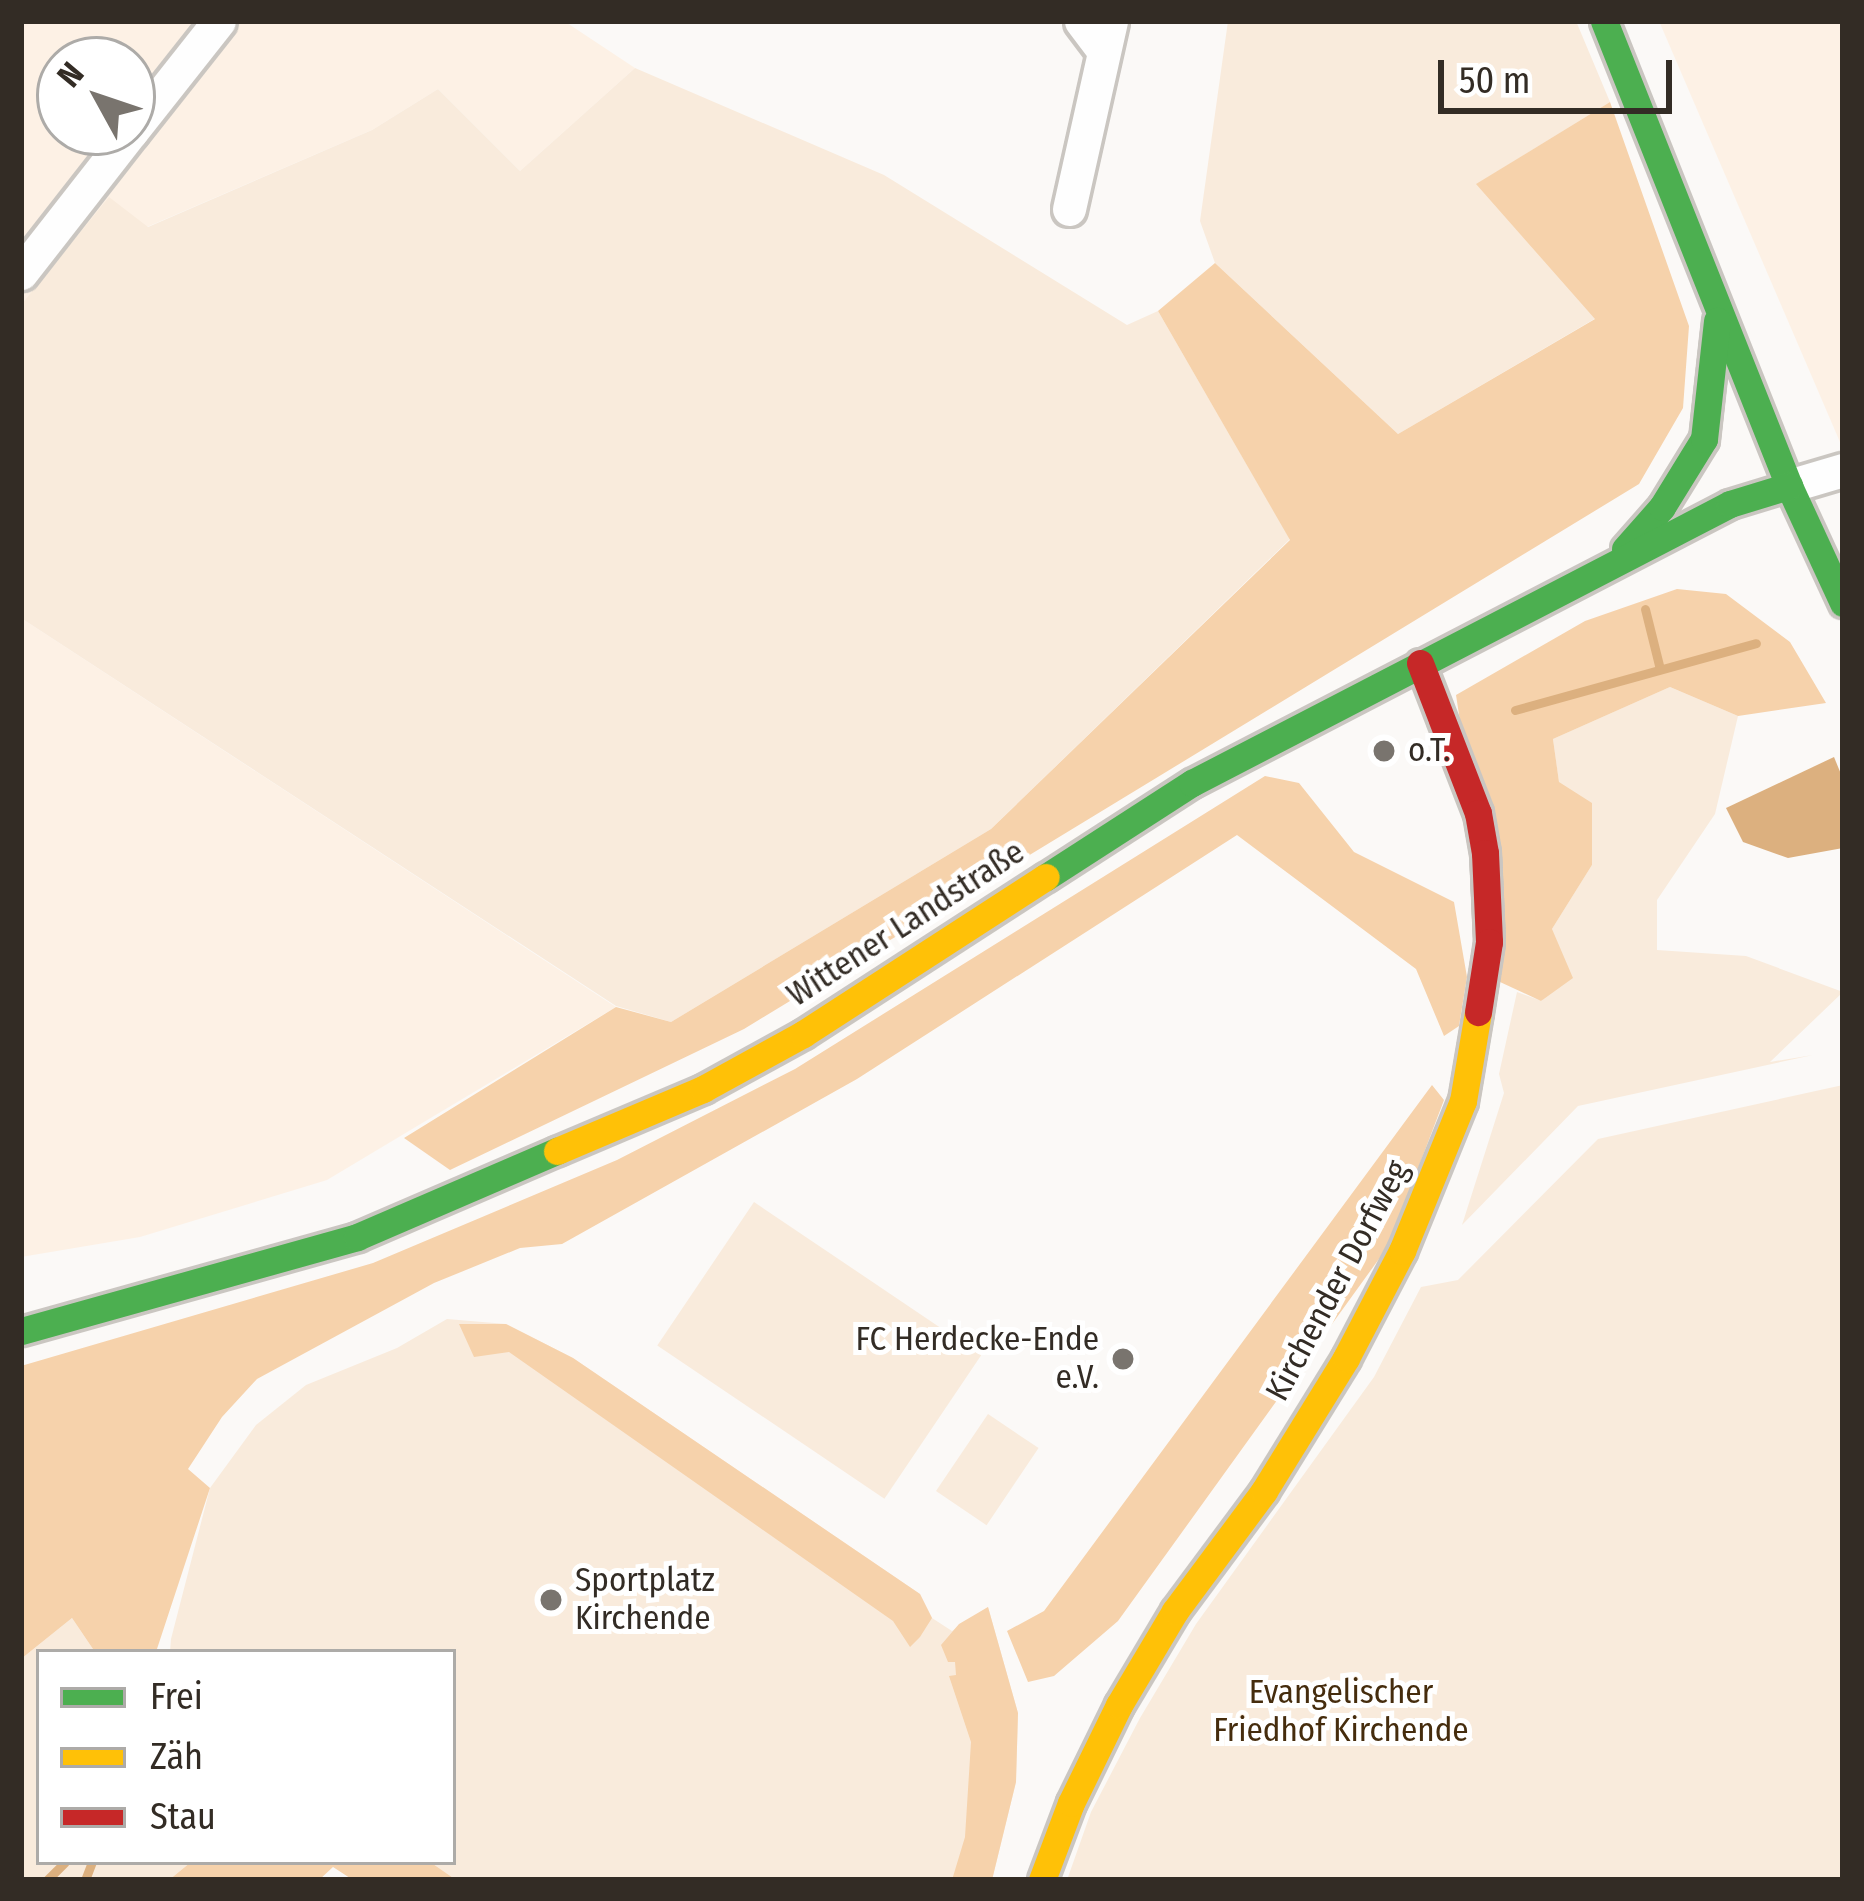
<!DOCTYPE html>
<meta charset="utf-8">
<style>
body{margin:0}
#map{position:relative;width:1864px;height:1901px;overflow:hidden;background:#fbf9f7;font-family:"Fira Sans Condensed",sans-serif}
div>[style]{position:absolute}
.built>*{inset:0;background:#fdf1e5}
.green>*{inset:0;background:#f9ebdc;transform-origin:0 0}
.forest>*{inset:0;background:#f6d2ab}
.water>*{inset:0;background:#dcb07f}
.stream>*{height:9px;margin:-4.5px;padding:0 4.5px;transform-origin:4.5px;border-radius:4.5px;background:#dcb07f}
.roads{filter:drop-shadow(3px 0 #cac6c1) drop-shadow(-3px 0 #cac6c1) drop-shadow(0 3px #cac6c1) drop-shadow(0 -3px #cac6c1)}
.street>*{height:33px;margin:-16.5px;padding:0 16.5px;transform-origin:16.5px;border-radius:16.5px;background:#fefefe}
.fast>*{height:27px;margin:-13.5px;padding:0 13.5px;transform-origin:13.5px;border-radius:13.5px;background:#4caf50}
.slow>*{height:27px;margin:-13.5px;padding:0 13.5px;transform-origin:13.5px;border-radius:13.5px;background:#ffc107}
.jam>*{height:27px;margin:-13.5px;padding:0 13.5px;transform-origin:13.5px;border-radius:13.5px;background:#c62828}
.dots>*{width:33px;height:33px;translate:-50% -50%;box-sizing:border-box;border:6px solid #fff;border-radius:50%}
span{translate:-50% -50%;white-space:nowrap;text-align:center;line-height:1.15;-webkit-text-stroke:10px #fff;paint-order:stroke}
.poi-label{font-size:33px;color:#332c25}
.left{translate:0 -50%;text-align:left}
.right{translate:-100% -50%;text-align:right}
.street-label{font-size:33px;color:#332c25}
.park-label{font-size:33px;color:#452c0d}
.frame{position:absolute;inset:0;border:24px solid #332c25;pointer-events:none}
.legend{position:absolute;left:36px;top:1649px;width:420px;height:216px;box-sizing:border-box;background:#fff;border:3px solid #adaba8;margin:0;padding:15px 21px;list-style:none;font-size:36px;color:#332c25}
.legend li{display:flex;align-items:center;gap:24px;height:60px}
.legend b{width:60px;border:3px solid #adaba8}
.north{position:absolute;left:36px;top:36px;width:120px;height:120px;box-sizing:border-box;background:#fff;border:3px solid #adaba8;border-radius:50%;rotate:310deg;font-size:33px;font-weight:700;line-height:48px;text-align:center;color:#332c25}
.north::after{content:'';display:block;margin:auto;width:42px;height:54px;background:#79746e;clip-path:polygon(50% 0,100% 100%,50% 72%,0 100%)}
.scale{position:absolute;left:1438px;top:60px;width:234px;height:54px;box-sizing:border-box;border:6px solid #332c25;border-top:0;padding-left:15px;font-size:36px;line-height:42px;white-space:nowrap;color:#332c25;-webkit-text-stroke:9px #fff;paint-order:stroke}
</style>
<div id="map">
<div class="built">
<div style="clip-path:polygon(evenodd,21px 21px,564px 21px,635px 68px,520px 171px,438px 89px,372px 130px,147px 227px,21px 305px,21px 21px,60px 60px,132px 60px,132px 132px,60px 132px,60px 60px)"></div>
<div style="clip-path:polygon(1659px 21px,1843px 21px,1843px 449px)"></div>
<div style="clip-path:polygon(21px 618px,616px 1007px,327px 1180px,140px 1237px,21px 1257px)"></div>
</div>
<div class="green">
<div style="clip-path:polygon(1228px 21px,1576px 21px,1610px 102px,1477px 184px,1596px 318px,1398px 434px,1215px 263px,1200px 221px)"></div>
<div style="clip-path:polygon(635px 68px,884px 175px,1127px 325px,1158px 311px,1290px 539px,991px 829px,671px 1022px,616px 1006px,21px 618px,21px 305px,109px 197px,148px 227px,372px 130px,438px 89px,520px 171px)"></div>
<div style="clip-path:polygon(1670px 687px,1738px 716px,1715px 814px,1657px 900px,1657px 950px,1746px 956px,1843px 992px,1770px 1062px,1813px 1055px,1578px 1106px,1462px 1225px,1504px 1093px,1499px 1074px,1517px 992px,1542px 1001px,1552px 929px,1592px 865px,1559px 783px,1553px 739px)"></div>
<div style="clip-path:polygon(1843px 1085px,1843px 1880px,1067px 1880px,1091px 1812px,1140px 1718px,1196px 1624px,1374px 1377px,1421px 1287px,1458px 1280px,1598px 1139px)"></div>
<div style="left:754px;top:1202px;width:274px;height:173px;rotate:34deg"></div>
<div style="clip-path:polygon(447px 1319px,506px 1324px,573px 1358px,920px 1594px,932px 1618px,952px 1631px,988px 1607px,1018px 1713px,1016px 1782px,992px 1880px,353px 1880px,333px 1862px,453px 1862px,453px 1652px,170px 1652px,171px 1639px,210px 1488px,256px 1425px,306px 1385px,397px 1348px)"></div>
<div style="left:988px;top:1414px;width:61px;height:93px;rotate:34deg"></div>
<div style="clip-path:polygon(72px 1618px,95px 1652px,39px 1652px,39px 1862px,191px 1862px,169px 1880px,21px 1880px,21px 1659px)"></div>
</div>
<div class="forest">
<div style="clip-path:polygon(1610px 102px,1689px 326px,1683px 408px,1639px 484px,744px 1029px,450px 1170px,404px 1138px,616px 1007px,671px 1022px,991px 829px,1290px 540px,1158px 311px,1215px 263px,1398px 434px,1595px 319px,1476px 184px)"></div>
<div style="clip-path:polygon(1677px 589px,1726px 594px,1790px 642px,1826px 703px,1738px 716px,1670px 687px,1553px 739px,1559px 782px,1592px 803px,1592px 865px,1552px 929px,1573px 978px,1541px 1001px,1500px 982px,1456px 695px,1585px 621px)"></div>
<div style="clip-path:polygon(1265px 776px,1299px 783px,1354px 852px,1454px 902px,1467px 977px,1459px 1026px,1444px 1036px,1416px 969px,1237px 835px,857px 1079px,562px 1244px,520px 1248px,434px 1283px,257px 1379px,222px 1417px,188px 1469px,210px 1488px,156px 1652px,95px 1652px,72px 1618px,21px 1659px,21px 1366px,373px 1263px,617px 1160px,795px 1069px)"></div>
<div style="clip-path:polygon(1432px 1085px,1444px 1100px,1389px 1245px,1118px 1621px,1054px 1676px,1028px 1682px,1007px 1631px,1044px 1611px)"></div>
<div style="clip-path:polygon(459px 1324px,506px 1324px,573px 1358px,920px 1594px,932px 1618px,920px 1637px,910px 1647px,893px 1621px,509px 1352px,474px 1357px)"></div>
<div style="clip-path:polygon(988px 1607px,1018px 1713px,1016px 1782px,992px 1880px,952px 1880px,965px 1837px,971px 1742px,949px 1676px,956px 1675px,955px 1662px,948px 1662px,941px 1645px,959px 1624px)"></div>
<div style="clip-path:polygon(191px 1862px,430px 1862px,456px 1880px,353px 1880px,333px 1867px,319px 1880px,169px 1880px)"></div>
</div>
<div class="water">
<div style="clip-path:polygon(1834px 757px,1843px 779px,1843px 848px,1788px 858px,1743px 842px,1726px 808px)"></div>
</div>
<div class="stream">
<div style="left:1645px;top:609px;width:62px;rotate:76deg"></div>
<div style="left:1515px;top:710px;width:250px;rotate:-15.5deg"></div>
<div style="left:47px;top:1880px;width:25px;rotate:-45deg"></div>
<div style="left:85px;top:1880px;width:19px;rotate:-69deg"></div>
</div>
<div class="roads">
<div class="street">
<div style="left:1081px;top:21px;width:36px;rotate:53deg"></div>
<div style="left:132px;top:131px;width:140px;rotate:-51.7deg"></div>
<div style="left:1069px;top:209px;width:193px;rotate:-77.4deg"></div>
<div style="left:21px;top:273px;width:179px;rotate:-52deg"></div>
<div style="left:1789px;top:486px;width:56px;rotate:-16.5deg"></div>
</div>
<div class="fast">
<div style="left:1604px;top:21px;width:500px;rotate:68.3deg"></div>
<div style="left:1789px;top:486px;width:129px;rotate:65.2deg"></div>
<div style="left:1625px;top:549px;width:56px;rotate:-48.6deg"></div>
<div style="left:1662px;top:507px;width:80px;rotate:-58.3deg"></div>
<div style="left:1704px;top:439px;width:119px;rotate:-83.7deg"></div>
<div style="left:1046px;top:877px;width:174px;rotate:-32.8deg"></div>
<div style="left:1192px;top:783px;width:606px;rotate:-27.41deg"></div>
<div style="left:1730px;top:504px;width:62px;rotate:-17deg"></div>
<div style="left:21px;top:1331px;width:349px;rotate:-15.6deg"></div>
<div style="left:357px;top:1237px;width:218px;rotate:-23.3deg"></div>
</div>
<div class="slow">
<div style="left:557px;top:1151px;width:159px;rotate:-23deg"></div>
<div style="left:703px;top:1089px;width:114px;rotate:-28.8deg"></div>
<div style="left:803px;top:1034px;width:289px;rotate:-32.9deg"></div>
<div style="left:1042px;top:1880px;width:82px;rotate:-69.4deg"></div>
<div style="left:1071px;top:1803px;width:109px;rotate:-63.9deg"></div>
<div style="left:1119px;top:1705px;width:109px;rotate:-59.2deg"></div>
<div style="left:1175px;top:1611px;width:149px;rotate:-53.4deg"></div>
<div style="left:1264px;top:1491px;width:156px;rotate:-58.3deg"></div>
<div style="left:1346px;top:1358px;width:121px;rotate:-62.4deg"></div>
<div style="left:1402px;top:1251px;width:162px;rotate:-67.9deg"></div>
<div style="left:1463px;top:1101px;width:90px;rotate:-80.4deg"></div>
</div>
<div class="jam">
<div style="left:1420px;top:663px;width:161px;rotate:68.9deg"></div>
<div style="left:1478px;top:813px;width:41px;rotate:80.1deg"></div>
<div style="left:1485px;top:853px;width:89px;rotate:87.4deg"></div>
<div style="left:1489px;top:942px;width:71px;rotate:98.9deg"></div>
</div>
</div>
<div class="dots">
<div style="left:1384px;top:751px;background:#79746e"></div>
<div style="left:1123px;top:1359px;background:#79746e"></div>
<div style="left:551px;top:1600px;background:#79746e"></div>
</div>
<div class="poi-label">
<span class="left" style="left:1408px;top:751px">o.T.</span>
<span class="right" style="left:1099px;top:1359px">FC Herdecke-Ende<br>e.V.</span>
<span class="left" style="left:575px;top:1600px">Sportplatz<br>Kirchende</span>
</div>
<div class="street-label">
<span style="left:906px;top:924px;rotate:-33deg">Wittener Landstraße</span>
<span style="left:1338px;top:1281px;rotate:-62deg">Kirchender Dorfweg</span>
</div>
<div class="park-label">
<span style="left:1341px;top:1712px">Evangelischer<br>Friedhof Kirchende</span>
</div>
<div class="frame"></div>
<ul class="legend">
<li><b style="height:15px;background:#4caf50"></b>Frei</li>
<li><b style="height:15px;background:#ffc107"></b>Zäh</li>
<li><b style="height:15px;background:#c62828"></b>Stau</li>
</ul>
<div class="north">N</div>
<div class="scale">50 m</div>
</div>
